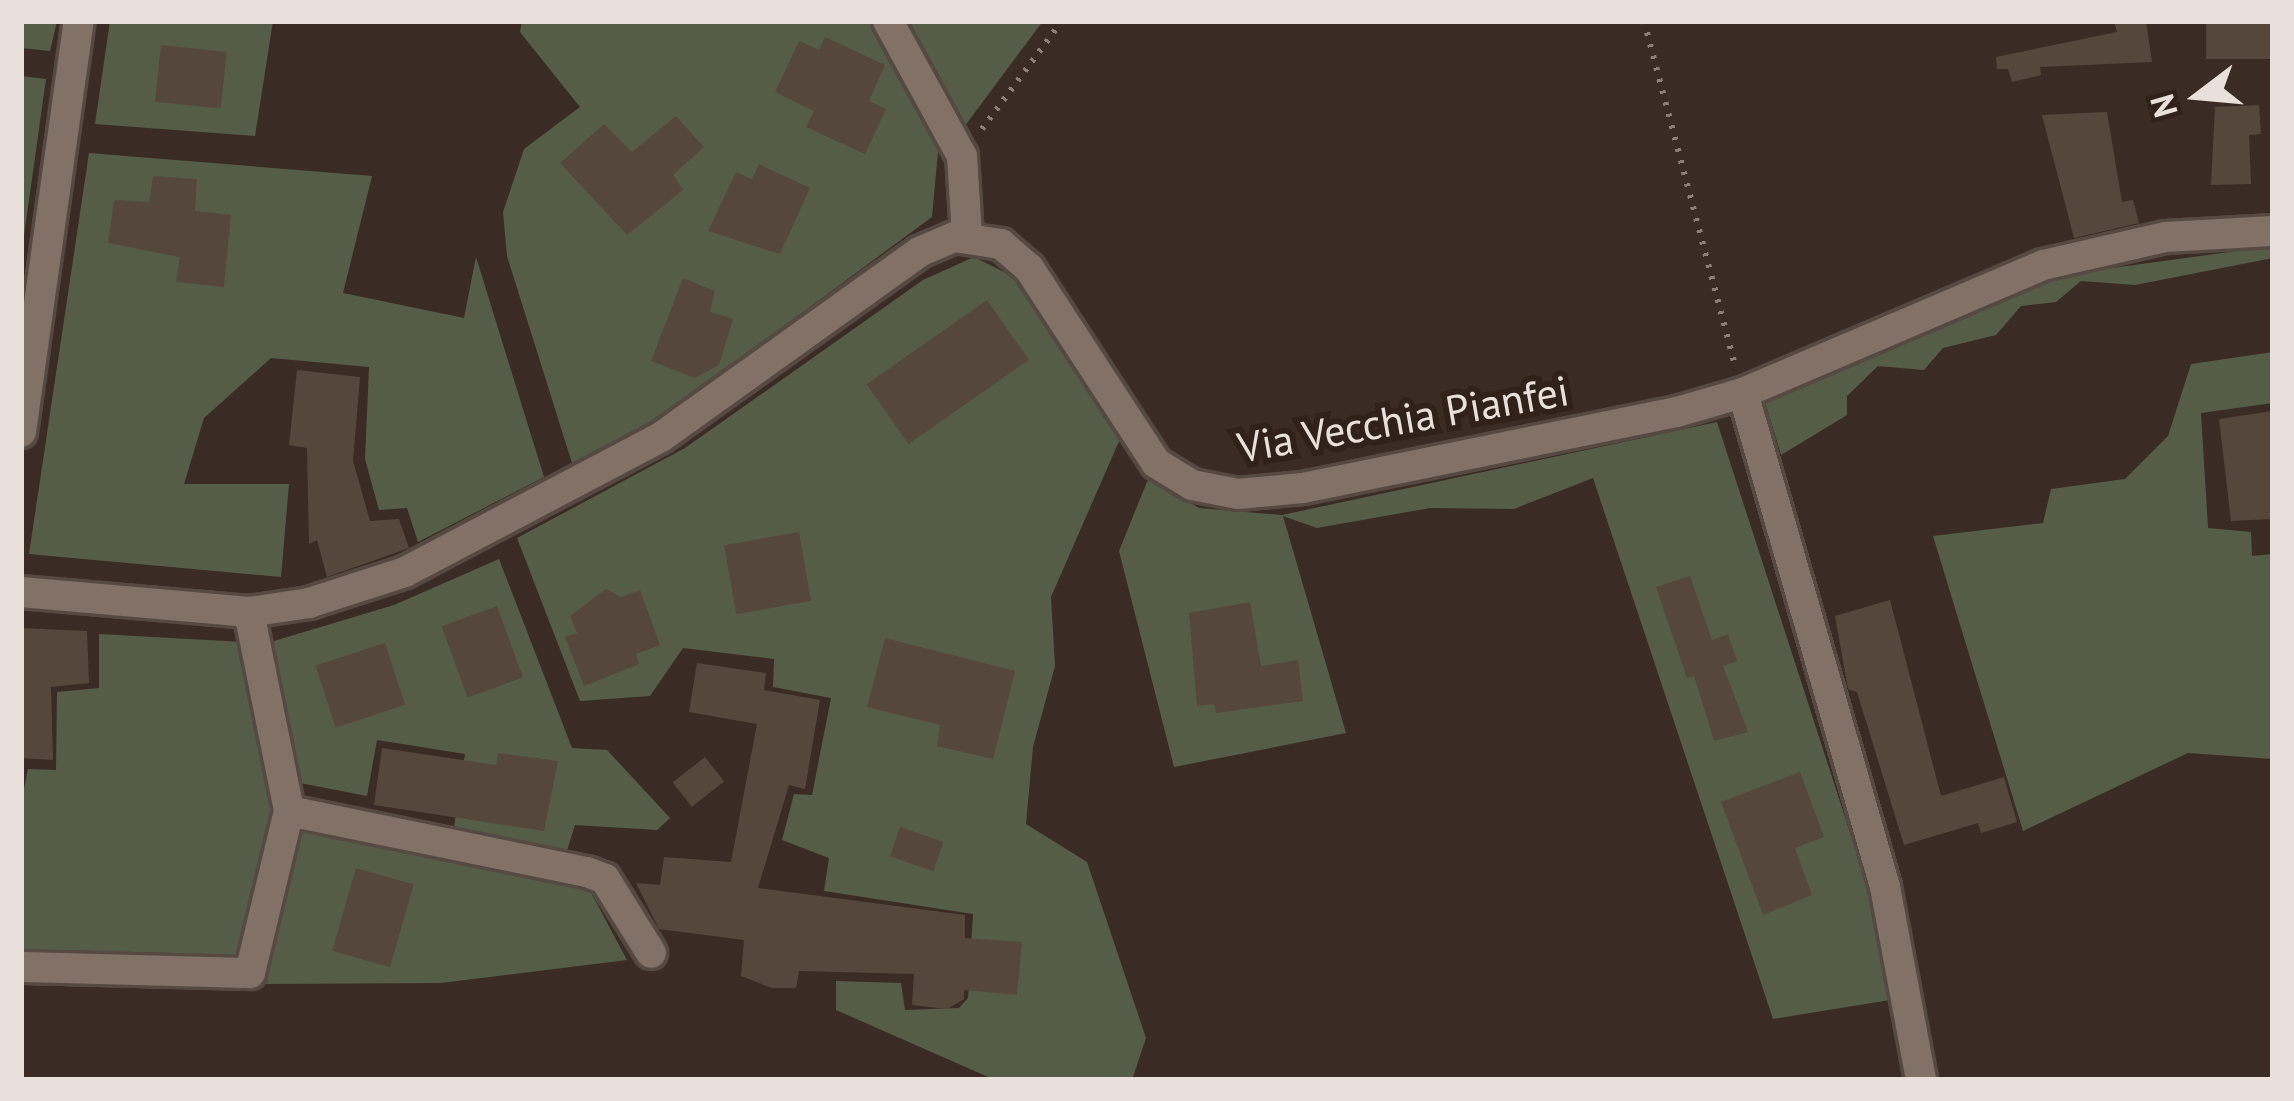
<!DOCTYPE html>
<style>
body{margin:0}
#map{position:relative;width:2294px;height:1101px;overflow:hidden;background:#3a2c24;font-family:"PT Sans",sans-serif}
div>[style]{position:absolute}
.green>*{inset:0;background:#555d49}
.building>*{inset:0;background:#56473d;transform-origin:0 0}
.path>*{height:6px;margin-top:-3px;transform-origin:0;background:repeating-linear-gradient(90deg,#8b8079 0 3px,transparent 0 12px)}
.roads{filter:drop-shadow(3px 0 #554942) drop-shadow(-3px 0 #554942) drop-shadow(0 3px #554942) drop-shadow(0 -3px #554942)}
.minor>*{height:30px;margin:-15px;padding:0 15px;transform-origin:15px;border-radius:15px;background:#817167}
.tertiary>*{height:30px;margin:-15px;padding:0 15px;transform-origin:15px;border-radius:15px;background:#817167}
span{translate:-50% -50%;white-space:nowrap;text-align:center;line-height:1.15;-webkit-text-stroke:12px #30221a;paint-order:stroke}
.street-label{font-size:42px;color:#e9e0db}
.frame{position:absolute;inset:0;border:24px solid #e9e0db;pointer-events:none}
.north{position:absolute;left:2138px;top:36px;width:120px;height:120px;-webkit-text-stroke:9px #30221a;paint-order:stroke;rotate:254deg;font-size:33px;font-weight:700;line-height:48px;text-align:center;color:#e9e0db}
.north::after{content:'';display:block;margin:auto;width:42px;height:54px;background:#e9e0db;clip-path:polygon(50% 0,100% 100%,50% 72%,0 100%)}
</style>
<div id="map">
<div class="green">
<div style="clip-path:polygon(21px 21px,57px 21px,50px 51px,21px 48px)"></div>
<div style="clip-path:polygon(110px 21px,273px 21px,255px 136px,95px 124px)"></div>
<div style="clip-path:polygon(522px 21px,875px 21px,939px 141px,932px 217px,655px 421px,572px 463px,507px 256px,503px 212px,524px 149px,580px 107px,520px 32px)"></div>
<div style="clip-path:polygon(897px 21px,1043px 21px,958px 135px)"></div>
<div style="clip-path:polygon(21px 76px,46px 79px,21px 257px)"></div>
<div style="clip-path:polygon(89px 153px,372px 176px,343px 293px,464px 318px,476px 257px,544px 477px,418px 542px,407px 508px,379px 510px,365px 459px,369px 367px,271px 358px,204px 418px,184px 484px,289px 484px,281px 577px,29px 554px)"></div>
<div style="clip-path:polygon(2273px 246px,2273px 258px,2135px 285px,2081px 281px,2056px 302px,2021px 306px,1996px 335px,1943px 348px,1924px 370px,1878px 366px,1847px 396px,1847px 415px,1781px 455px,1765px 402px,1909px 330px,2069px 274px)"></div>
<div style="clip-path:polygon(974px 257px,1010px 275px,1027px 294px,1120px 439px,1051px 597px,1055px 666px,1033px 747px,1026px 824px,1087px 862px,1146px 1038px,1132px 1080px,995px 1080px,836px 1010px,836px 981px,901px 983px,905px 1010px,959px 1008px,968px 998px,973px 914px,824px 891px,829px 858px,782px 840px,794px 794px,812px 795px,831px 698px,773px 687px,774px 659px,683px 648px,650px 696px,580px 701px,517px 538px,685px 448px,923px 280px)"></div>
<div style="clip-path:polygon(2273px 352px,2273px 403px,2201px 413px,2208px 528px,2251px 532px,2252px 556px,2273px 554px,2273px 759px,2188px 753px,2023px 831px,1933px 536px,2043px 523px,2051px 489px,2125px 479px,2168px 436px,2191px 364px)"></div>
<div style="clip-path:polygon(1717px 422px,1868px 888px,1890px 1000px,1773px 1019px,1593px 478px,1514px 509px,1430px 508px,1317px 528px,1283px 516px,1346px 733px,1174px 767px,1119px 551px,1149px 477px,1199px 508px,1282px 515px)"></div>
<div style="clip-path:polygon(499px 559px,572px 748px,607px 750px,670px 818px,657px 830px,575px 825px,565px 857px,453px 834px,465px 754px,377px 740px,367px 796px,295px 782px,264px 644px,394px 605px)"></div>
<div style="clip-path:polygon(99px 634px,243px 642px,277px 812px,244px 963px,21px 958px,21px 804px,28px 769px,56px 770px,57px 692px,99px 688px)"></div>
<div style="clip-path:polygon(296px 824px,587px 885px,627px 960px,441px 983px,257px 984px)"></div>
</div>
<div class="building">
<div style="clip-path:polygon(2114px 21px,2146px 21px,2152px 62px,2040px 67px,2041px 75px,2012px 82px,2008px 69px,1997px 69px,1996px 57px,2117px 32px)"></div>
<div style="left:2206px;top:21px;width:67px;height:38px"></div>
<div style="clip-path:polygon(825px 37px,885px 65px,869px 101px,886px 109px,865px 154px,806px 127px,814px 111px,775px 92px,799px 41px,819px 50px)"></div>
<div style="left:161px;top:45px;width:66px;height:57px;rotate:6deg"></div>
<div style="clip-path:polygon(2259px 105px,2261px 134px,2249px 135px,2251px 184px,2211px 185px,2215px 107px)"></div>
<div style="clip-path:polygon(2107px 112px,2122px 202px,2133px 200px,2139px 223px,2074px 238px,2042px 115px)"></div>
<div style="clip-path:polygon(676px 116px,704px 147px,673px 175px,683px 190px,627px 235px,560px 163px,604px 124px,632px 152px)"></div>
<div style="clip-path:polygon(759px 164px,810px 188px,780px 254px,708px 231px,736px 172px,752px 179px)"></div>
<div style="clip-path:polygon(153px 176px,197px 179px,195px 211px,231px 215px,224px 287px,176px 282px,180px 257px,108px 243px,114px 200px,149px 202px)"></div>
<div style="clip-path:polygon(683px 278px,715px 291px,710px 312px,733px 319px,719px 365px,695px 378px,651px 361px)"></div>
<div style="left:987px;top:300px;width:73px;height:147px;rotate:55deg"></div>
<div style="clip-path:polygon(297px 370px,360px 377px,353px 461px,370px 521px,399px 519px,409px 548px,327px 577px,317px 540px,309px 544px,307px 448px,289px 445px)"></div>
<div style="clip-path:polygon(2273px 411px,2273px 519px,2231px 521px,2219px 419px)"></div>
<div style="left:799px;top:532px;width:70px;height:76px;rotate:80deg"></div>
<div style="clip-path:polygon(1690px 576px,1712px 640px,1728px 634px,1737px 661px,1723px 666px,1748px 732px,1714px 741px,1694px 676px,1687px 678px,1656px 587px)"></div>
<div style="clip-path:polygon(606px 589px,621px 597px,640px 590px,660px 645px,636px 654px,639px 664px,584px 686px,565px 637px,577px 633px,570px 616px)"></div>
<div style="clip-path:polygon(1890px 600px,1941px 796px,2004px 777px,2017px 822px,1981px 833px,1978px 823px,1904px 845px,1857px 692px,1848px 689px,1835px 616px)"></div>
<div style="clip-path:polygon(1250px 602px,1261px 666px,1298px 660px,1303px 701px,1216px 713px,1214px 704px,1197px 706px,1189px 613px)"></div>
<div style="left:497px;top:606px;width:76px;height:59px;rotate:70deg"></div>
<div style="clip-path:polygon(21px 628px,87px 631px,89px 683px,51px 687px,53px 760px,21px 758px)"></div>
<div style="clip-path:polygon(885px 638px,1015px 671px,993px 759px,937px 746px,940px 725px,867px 707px)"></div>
<div style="left:385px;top:643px;width:65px;height:73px;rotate:72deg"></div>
<div style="clip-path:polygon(697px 663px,766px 673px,764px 690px,820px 700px,805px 789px,789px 785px,758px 888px,965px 915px,965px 938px,1022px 942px,1017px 995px,964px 990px,964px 999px,947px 1009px,912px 1005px,914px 974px,799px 971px,796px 988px,772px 988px,741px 976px,744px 940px,659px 929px,636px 883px,660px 885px,664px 857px,731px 862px,757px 724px,689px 712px)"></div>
<div style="clip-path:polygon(382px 748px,496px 765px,498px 753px,558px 761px,544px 831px,374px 805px)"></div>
<div style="left:705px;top:757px;width:31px;height:41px;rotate:52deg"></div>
<div style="clip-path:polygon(1800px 772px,1824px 837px,1795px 848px,1812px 895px,1763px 915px,1721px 802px)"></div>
<div style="left:900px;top:827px;width:46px;height:31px;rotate:19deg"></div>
<div style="left:356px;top:868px;width:60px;height:86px;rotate:16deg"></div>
</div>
<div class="path">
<div style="left:1644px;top:21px;width:357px;rotate:75.2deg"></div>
<div style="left:982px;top:129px;width:134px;rotate:-53.5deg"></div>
</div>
<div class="roads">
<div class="minor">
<div style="left:888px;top:21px;width:154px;rotate:61.3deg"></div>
<div style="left:962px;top:156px;width:80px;rotate:86.4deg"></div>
<div style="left:1743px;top:393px;width:514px;rotate:73.96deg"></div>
<div style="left:1885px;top:887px;width:196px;rotate:79.4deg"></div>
<div style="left:249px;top:612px;width:203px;rotate:78.6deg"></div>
<div style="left:289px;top:811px;width:304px;rotate:11.6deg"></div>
<div style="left:587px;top:872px;width:19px;rotate:21deg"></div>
<div style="left:605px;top:879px;width:87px;rotate:58.1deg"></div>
<div style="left:21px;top:967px;width:229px;rotate:1.5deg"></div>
<div style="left:250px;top:973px;width:167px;rotate:-76.5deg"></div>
</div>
<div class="tertiary">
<div style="left:21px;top:432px;width:415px;rotate:-82deg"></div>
<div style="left:21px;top:592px;width:229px;rotate:5deg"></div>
<div style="left:249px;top:612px;width:61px;rotate:-8.5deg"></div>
<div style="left:309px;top:603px;width:101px;rotate:-17.9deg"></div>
<div style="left:405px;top:572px;width:289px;rotate:-27.8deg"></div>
<div style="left:661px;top:437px;width:317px;rotate:-35.6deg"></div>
<div style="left:919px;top:252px;width:39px;rotate:-23deg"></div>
<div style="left:955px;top:237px;width:47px;rotate:8.7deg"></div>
<div style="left:1001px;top:244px;width:37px;rotate:41deg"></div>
<div style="left:1029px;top:268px;width:233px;rotate:56.9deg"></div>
<div style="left:1156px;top:463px;width:42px;rotate:31.4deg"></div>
<div style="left:1192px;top:485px;width:47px;rotate:11.1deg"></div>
<div style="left:1238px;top:494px;width:65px;rotate:-5.3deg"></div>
<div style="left:1303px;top:488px;width:382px;rotate:-11.5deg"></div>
<div style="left:1677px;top:412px;width:69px;rotate:-16.1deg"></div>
<div style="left:1743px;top:393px;width:326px;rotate:-23.1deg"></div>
<div style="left:2043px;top:265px;width:125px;rotate:-12.9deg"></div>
<div style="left:2165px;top:237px;width:108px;rotate:-3.2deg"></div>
</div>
</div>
<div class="street-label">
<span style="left:1403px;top:419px;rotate:-10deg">Via Vecchia Pianfei</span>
</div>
<div class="frame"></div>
<div class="north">N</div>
</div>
